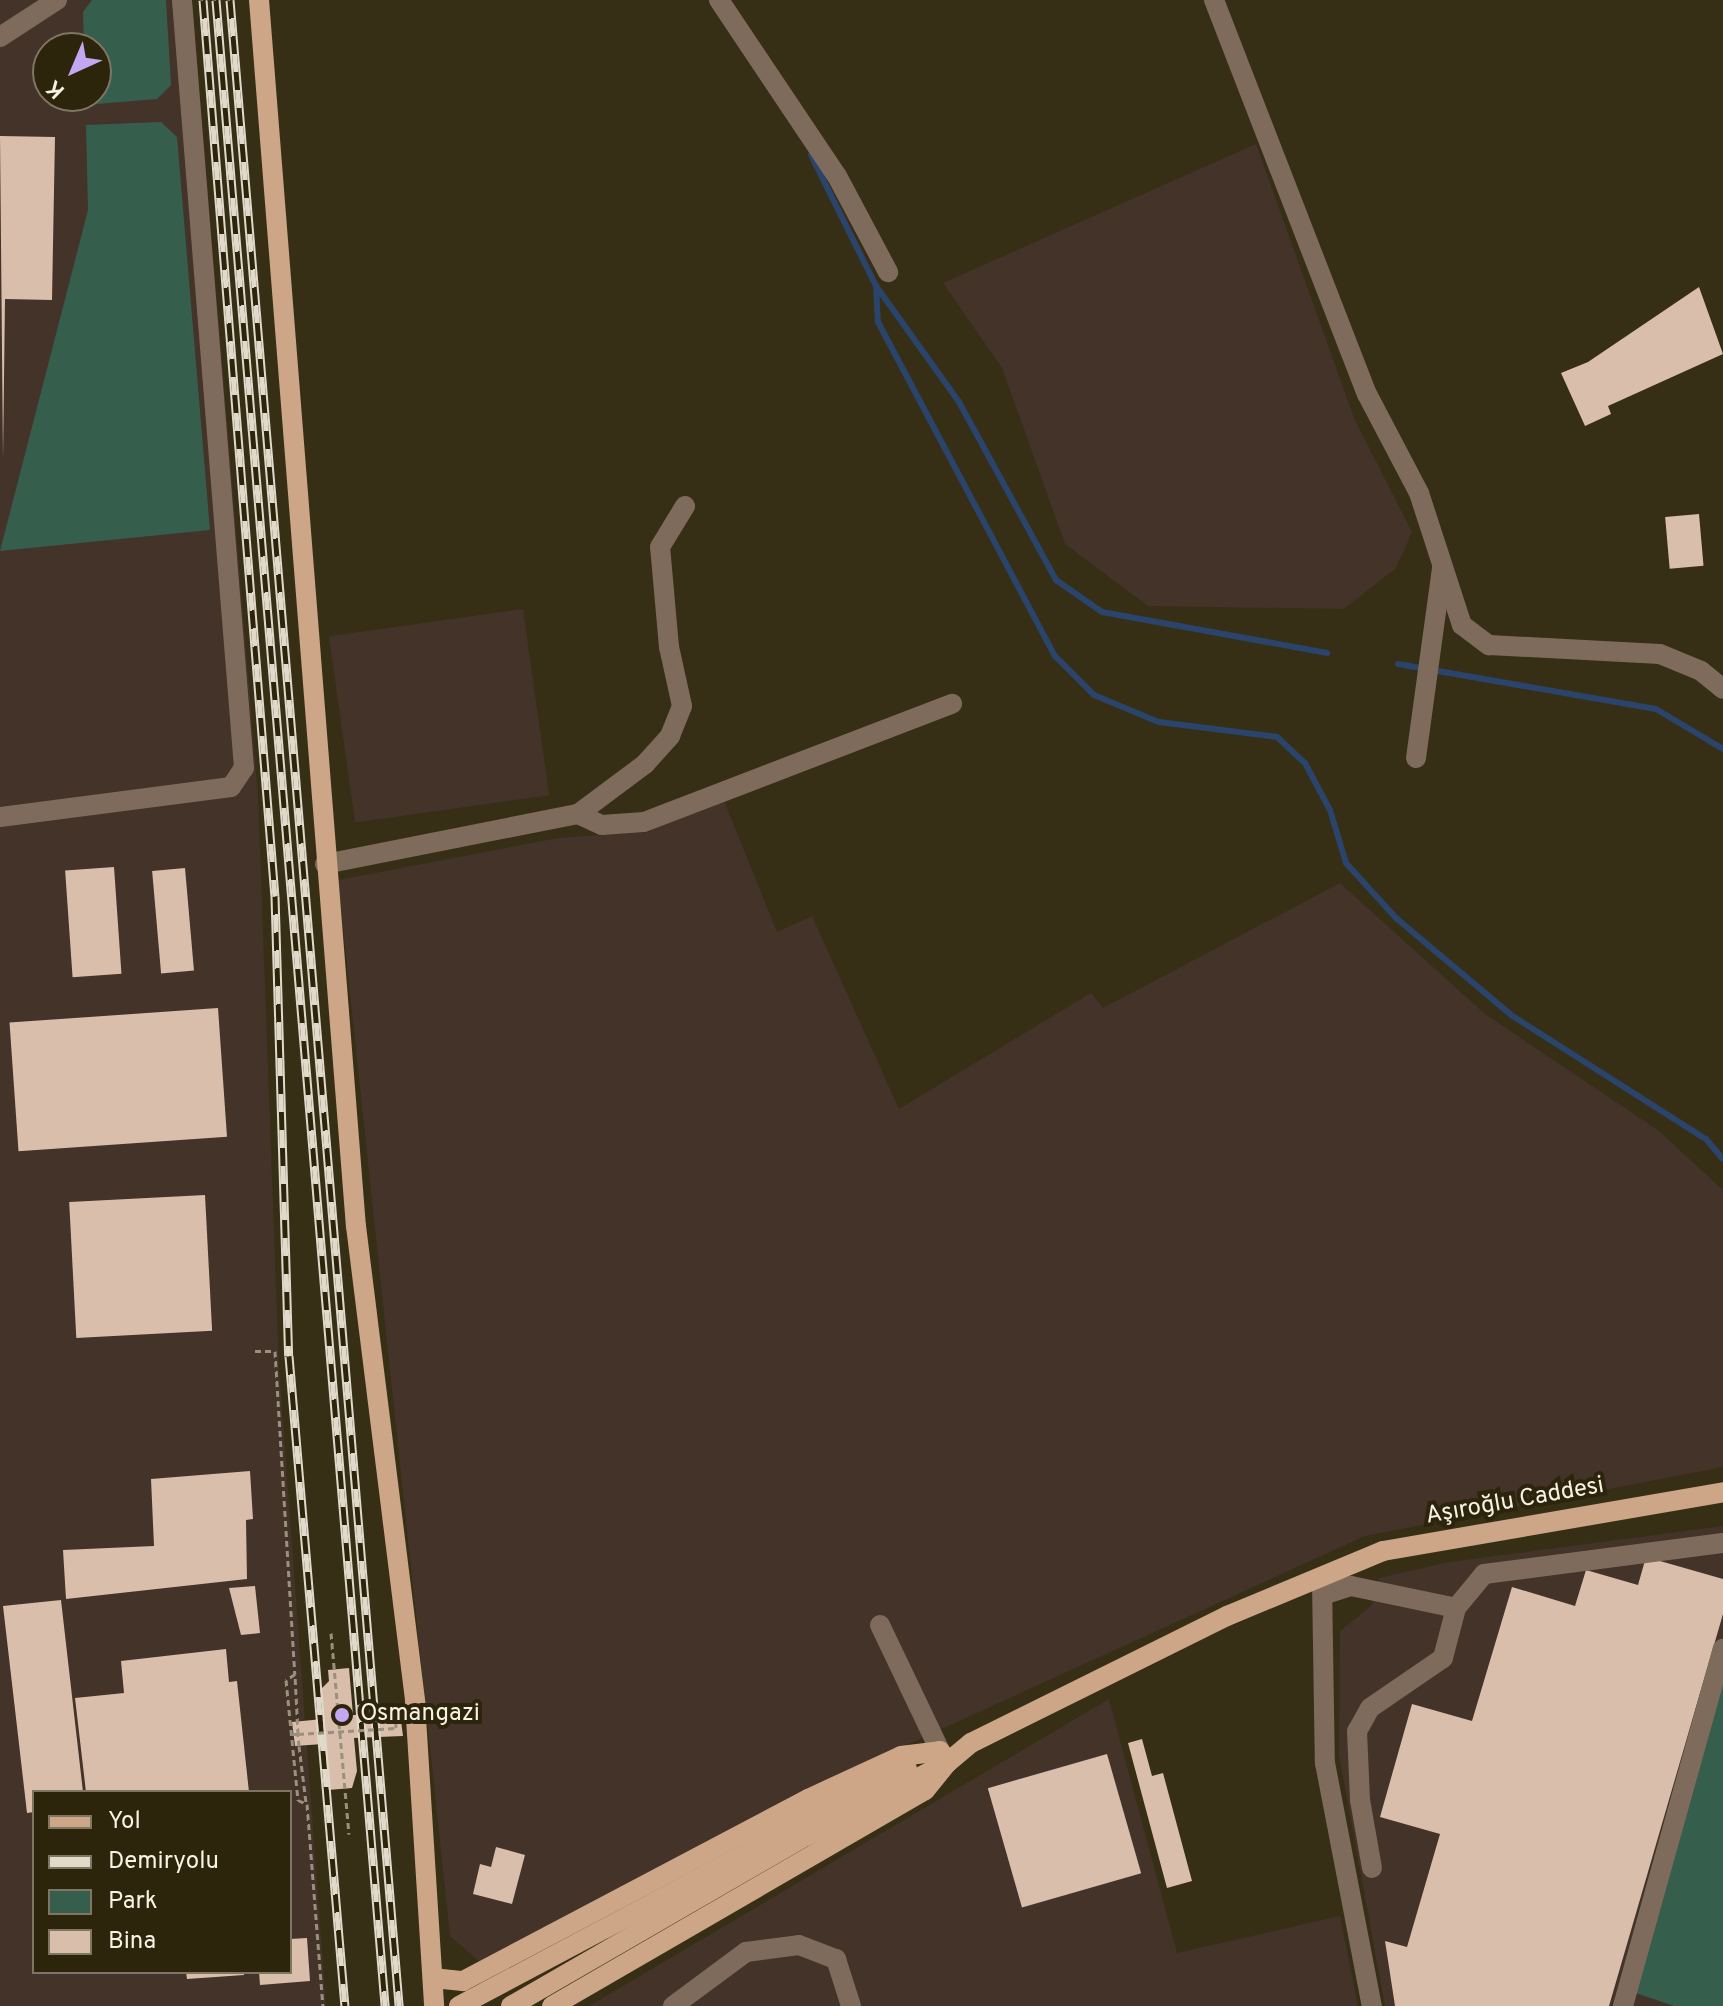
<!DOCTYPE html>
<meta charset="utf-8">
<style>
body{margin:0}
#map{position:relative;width:1723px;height:2006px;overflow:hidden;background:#372e16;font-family:Overpass,sans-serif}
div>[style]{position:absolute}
.industrial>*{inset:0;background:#433328;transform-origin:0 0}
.green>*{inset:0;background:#365e4c}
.stream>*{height:6px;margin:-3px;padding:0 3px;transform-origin:3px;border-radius:3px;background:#2b446c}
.building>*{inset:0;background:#d9beab;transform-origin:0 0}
.path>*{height:3px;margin-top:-1.5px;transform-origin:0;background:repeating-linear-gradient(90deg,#99917e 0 6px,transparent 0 10px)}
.minor>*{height:20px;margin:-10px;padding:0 10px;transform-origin:10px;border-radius:10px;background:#7e6b5c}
.major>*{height:20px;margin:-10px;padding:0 10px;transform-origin:10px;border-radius:10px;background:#cca686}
.rail>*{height:9px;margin-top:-4.5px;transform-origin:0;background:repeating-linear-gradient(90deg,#2d240c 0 18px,#e1dacb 0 36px);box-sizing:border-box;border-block:2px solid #e1dacb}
.path-bridge>*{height:3px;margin-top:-1.5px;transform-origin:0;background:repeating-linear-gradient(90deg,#99917e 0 6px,transparent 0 10px)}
.dots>*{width:22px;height:22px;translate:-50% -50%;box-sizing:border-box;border:4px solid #2d240c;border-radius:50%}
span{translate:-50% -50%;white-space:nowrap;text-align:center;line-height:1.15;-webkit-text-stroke:8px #2d240c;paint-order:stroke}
.street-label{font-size:24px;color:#f8f2e4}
.poi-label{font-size:24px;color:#f8f2e4}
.left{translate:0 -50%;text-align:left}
.legend{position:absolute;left:32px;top:1790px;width:260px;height:184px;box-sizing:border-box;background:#2d240c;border:2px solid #7e7662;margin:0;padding:10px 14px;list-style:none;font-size:24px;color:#f8f2e4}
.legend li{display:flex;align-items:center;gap:16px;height:40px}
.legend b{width:40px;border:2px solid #7e7662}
.north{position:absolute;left:32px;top:32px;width:80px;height:80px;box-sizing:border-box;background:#2d240c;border:2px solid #7e7662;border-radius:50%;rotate:224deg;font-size:22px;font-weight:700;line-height:32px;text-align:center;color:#f8f2e4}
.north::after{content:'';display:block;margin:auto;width:28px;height:36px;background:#c4a7f1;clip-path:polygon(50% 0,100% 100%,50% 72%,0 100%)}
</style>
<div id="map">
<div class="industrial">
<div style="clip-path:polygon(evenodd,0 0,192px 0,258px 795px,279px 1368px,326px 2006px,0 2006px,0 0,48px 48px,96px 48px,96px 96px,48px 96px,48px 48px,0 0,34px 1792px,290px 1792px,290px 1972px,34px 1972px,34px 1792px)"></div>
<div style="clip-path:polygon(1256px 144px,1354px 418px,1412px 532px,1396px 568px,1344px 609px,1148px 606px,1065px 544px,1002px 368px,943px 283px)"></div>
<div style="left:523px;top:609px;width:188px;height:196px;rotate:82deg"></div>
<div style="clip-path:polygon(720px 791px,777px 932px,812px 916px,899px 1109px,1091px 993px,1103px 1008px,1340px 883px,1485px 1014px,1659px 1131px,1723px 1190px,1723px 1467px,1365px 1536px,834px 1778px,482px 1964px,450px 1936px,338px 880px,558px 838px,648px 832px)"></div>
<div style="clip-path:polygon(1723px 1526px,1723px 2006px,1385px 2006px,1339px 1755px,1340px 1631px,1372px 1605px,1379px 1578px,1449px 1562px)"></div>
<div style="clip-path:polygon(1109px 1699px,1177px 1953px,1340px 1916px,1358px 2006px,589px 2006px)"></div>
</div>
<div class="green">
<div style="clip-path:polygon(92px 0,166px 0,171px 85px,157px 99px,85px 105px,85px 96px,96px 96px,96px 48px,84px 48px,83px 12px)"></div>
<div style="clip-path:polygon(161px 122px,177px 137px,210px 530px,0 551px,88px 210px,86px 125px)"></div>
<div style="clip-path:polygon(1723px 1682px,1723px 2006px,1674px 2006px,1630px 1991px)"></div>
</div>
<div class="stream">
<div style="left:811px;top:155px;width:146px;rotate:63.6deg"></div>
<div style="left:876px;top:286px;width:143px;rotate:54.4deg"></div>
<div style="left:959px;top:402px;width:203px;rotate:61.4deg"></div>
<div style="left:1056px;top:580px;width:56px;rotate:34.8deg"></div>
<div style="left:1102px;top:612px;width:229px;rotate:10.3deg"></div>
<div style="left:876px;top:286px;width:36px;rotate:87deg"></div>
<div style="left:878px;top:322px;width:378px;rotate:62.1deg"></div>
<div style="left:1055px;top:656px;width:55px;rotate:45deg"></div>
<div style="left:1094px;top:695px;width:70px;rotate:22.6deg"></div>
<div style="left:1159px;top:722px;width:119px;rotate:7.2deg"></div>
<div style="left:1277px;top:737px;width:38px;rotate:43deg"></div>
<div style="left:1305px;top:763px;width:53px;rotate:62deg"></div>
<div style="left:1330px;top:810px;width:55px;rotate:73.2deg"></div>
<div style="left:1346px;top:863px;width:74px;rotate:47.7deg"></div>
<div style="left:1396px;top:918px;width:150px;rotate:40.1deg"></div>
<div style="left:1511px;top:1015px;width:231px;rotate:32.5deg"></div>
<div style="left:1706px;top:1139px;width:26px;rotate:50deg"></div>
<div style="left:1398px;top:664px;width:262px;rotate:9.9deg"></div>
<div style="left:1656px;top:709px;width:78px;rotate:30.8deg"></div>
</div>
<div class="building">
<div style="clip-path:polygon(0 136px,55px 137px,52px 300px,5px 299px,3px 459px)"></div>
<div style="clip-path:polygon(1699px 287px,1723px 354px,1608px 406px,1611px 414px,1585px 426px,1561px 373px,1588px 362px)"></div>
<div style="left:1699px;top:514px;width:52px;height:34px;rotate:85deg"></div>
<div style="left:114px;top:867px;width:107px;height:49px;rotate:86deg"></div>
<div style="left:185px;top:868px;width:103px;height:33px;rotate:85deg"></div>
<div style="left:218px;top:1008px;width:129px;height:209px;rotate:86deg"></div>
<div style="left:205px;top:1195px;width:136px;height:136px;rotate:87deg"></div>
<div style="clip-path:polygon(250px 1471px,253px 1519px,246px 1520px,247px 1579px,66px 1599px,63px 1550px,154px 1546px,151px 1479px)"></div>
<div style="clip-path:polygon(1646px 1557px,1723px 1579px,1723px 1614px,1609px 2006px,1395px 2006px,1385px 1941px,1407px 1947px,1440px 1834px,1380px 1817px,1412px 1704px,1472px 1721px,1512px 1587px,1575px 1606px,1586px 1570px,1638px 1585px)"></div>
<div style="clip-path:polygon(255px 1586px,260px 1633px,241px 1635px,229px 1588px)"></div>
<div style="clip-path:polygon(61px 1600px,83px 1792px,34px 1792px,34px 1812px,27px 1813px,3px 1606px)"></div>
<div style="clip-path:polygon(226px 1649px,229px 1682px,237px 1681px,249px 1792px,86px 1792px,75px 1698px,124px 1693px,121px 1661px)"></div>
<div style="clip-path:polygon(349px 1668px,353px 1715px,400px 1713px,403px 1736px,354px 1738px,357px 1771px,352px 1788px,328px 1790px,323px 1744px,295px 1746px,292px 1722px,323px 1719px,320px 1690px,329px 1681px,328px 1670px)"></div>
<div style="clip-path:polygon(1142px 1739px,1152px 1776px,1163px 1773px,1192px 1881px,1167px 1888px,1128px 1743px)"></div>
<div style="left:1107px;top:1754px;width:124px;height:124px;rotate:74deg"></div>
<div style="clip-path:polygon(496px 1847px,525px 1855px,512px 1904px,473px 1894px,480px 1864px,491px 1867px)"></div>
<div style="clip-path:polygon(307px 1938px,310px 1981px,260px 1985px,259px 1972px,290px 1972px,290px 1939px)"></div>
<div style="clip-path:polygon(186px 1972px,244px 1972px,244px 1975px,187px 1979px)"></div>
</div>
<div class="path">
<div style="left:255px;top:1351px;width:20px"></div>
<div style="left:275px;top:1351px;width:324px;rotate:86.5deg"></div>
<div style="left:295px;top:1674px;width:11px;rotate:146deg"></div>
<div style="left:286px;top:1680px;width:121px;rotate:84.3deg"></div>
<div style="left:298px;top:1800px;width:10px;rotate:24deg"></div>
<div style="left:307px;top:1804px;width:203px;rotate:85.5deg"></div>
<div style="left:331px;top:1633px;width:202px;rotate:84.9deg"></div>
<div style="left:293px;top:1734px;width:5px"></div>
<div style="left:298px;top:1734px;width:59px;rotate:-92.9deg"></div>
<div style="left:299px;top:1746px;width:56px;rotate:82.9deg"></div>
</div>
<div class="minor">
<div style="left:719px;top:0;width:212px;rotate:56.2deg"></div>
<div style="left:837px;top:176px;width:109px;rotate:62deg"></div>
<div style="left:1214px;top:0;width:423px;rotate:68.8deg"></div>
<div style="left:1367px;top:394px;width:112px;rotate:62.3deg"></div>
<div style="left:1419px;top:493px;width:139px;rotate:72deg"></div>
<div style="left:1462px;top:625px;width:34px;rotate:37deg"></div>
<div style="left:1489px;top:645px;width:171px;rotate:3deg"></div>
<div style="left:1660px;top:654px;width:44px;rotate:22.5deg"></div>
<div style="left:1701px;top:671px;width:28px;rotate:39deg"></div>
<div style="left:0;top:37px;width:68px;rotate:-33deg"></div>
<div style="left:1416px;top:758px;width:192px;rotate:-82.2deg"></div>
<div style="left:578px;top:814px;width:84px;rotate:-36.7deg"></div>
<div style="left:645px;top:764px;width:38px;rotate:-48deg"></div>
<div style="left:670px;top:736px;width:32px;rotate:-68deg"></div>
<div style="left:682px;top:706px;width:60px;rotate:-102.4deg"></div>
<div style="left:669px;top:647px;width:100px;rotate:-95.1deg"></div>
<div style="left:660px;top:547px;width:48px;rotate:-58.6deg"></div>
<div style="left:0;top:817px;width:233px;rotate:-7.4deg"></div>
<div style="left:231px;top:787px;width:23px;rotate:-56deg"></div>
<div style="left:244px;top:768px;width:770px;rotate:-94.62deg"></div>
<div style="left:325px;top:864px;width:258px;rotate:-11.2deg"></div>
<div style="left:578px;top:814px;width:26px;rotate:25deg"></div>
<div style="left:602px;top:825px;width:42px;rotate:-4.1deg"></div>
<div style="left:644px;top:822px;width:330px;rotate:-21deg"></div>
<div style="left:1322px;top:1582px;width:181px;rotate:89.1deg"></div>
<div style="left:1325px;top:1763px;width:248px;rotate:79.1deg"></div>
<div style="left:1326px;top:1594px;width:26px;rotate:-18deg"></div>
<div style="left:1351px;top:1586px;width:107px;rotate:11.8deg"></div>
<div style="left:1456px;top:1608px;width:52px;rotate:104.6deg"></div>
<div style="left:1443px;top:1658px;width:88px;rotate:145.6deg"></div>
<div style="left:1370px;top:1708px;width:26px;rotate:119deg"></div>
<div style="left:1357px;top:1731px;width:69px;rotate:87.5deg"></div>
<div style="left:1360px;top:1800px;width:69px;rotate:80deg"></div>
<div style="left:1456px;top:1608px;width:44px;rotate:-50.5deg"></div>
<div style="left:1484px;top:1574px;width:241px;rotate:-7.4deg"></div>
<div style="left:880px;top:1625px;width:140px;rotate:64.5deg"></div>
<div style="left:673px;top:2006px;width:91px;rotate:-36.5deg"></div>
<div style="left:746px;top:1952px;width:53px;rotate:-7.5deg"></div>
<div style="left:799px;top:1945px;width:40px;rotate:21deg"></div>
<div style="left:836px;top:1959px;width:49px;rotate:72.3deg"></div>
<div style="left:1623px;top:2006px;width:371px;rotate:-74.4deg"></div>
</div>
<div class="major">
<div style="left:259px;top:0;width:1230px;rotate:85.48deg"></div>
<div style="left:356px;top:1226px;width:480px;rotate:82.9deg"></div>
<div style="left:415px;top:1702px;width:305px;rotate:86.4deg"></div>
<div style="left:433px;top:1978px;width:30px;rotate:6deg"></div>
<div style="left:463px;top:1981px;width:390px;rotate:-27.8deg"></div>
<div style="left:808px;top:1799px;width:102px;rotate:-24.8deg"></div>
<div style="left:901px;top:1756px;width:39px;rotate:-7deg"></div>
<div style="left:940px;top:1751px;width:14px;rotate:60deg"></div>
<div style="left:947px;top:1763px;width:35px;rotate:129deg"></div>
<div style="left:925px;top:1790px;width:431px;rotate:149.9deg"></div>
<div style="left:459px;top:2006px;width:507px;rotate:-27.98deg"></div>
<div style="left:511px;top:2006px;width:340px;rotate:-30deg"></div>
<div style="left:806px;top:1836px;width:159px;rotate:-27.4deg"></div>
<div style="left:947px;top:1763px;width:31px;rotate:-40deg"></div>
<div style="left:971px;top:1743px;width:286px;rotate:-26.4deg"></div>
<div style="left:1227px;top:1616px;width:169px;rotate:-22.6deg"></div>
<div style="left:1383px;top:1551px;width:345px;rotate:-9.8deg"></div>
</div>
<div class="rail">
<div style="left:203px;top:0;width:899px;rotate:85.41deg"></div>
<div style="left:275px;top:896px;width:460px;rotate:88.3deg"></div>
<div style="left:289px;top:1356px;width:652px;rotate:85.08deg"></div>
<div style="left:216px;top:0;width:2013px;rotate:85.18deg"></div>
<div style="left:230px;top:0;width:2013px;rotate:85.18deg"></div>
</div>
<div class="path-bridge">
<div style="left:299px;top:1746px;width:12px;rotate:-95deg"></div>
<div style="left:298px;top:1734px;width:98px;rotate:-3.5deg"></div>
<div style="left:396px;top:1728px;width:15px;rotate:-94deg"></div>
</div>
<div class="dots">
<div style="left:342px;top:1715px;background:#c4a7f1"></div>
</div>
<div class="street-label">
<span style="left:1515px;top:1502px;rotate:-10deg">Aşıroğlu Caddesi</span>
</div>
<div class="poi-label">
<span class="left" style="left:360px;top:1715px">Osmangazi</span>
</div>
<ul class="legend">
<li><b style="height:10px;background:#cca686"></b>Yol</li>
<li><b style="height:10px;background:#e1dacb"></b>Demiryolu</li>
<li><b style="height:22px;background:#365e4c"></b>Park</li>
<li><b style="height:22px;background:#d9beab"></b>Bina</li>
</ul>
<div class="north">K</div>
</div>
